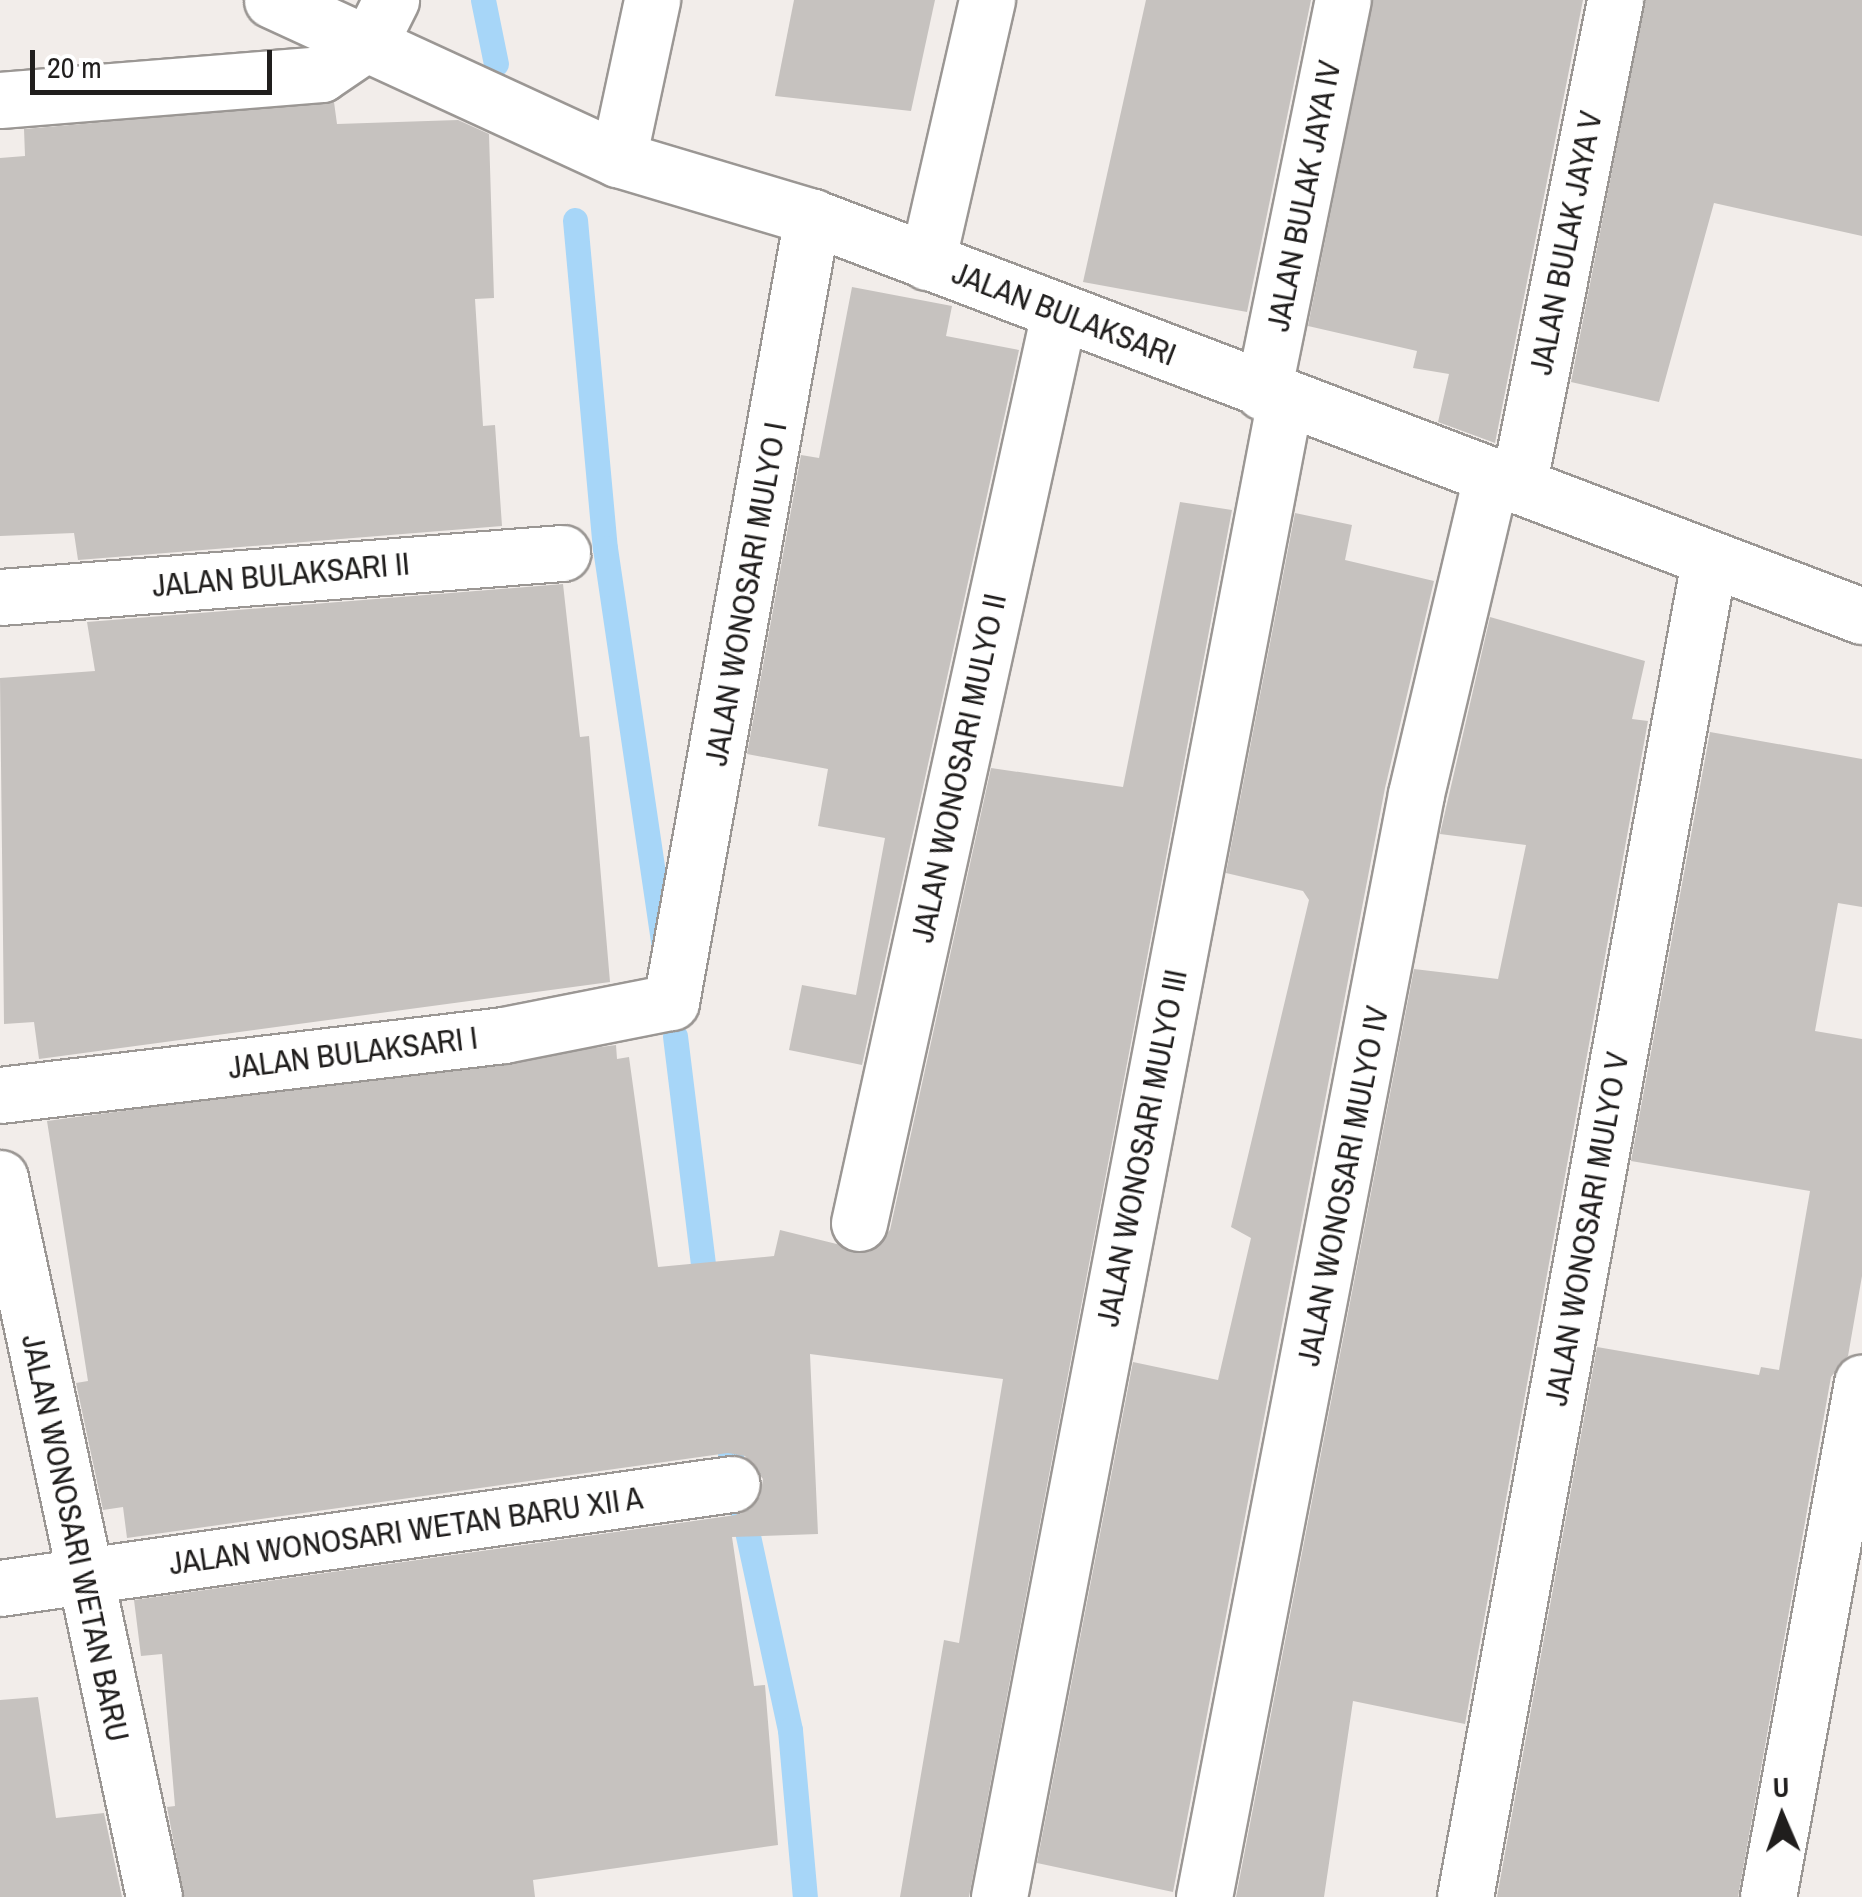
<!DOCTYPE html>
<style>
body{margin:0}
#map{position:relative;width:1862px;height:1897px;overflow:hidden;background:#f2edea;font-family:"Archivo Narrow",sans-serif}
div>[style]{position:absolute}
.stream>*{height:25px;margin:-12.5px;padding:0 12.5px;transform-origin:12.5px;border-radius:12.5px;background:#a7d6f8}
.building>*{inset:0;background:#c6c2bf}
.roads{filter:drop-shadow(2px 0 #9b9794) drop-shadow(-2px 0 #9b9794) drop-shadow(0 2px #9b9794) drop-shadow(0 -2px #9b9794)}
.minor>*{height:55px;margin:-27.5px;padding:0 27.5px;transform-origin:27.5px;border-radius:27.5px;background:#fff}
.tertiary>*{height:55px;margin:-27.5px;padding:0 27.5px;transform-origin:27.5px;border-radius:27.5px;background:#fff}
span{translate:-50% -50%;white-space:nowrap;text-align:center;line-height:1.15;-webkit-text-stroke:8px #fff;paint-order:stroke}
.street-label{font-size:32px;color:#201e1d}
.north{position:absolute;left:1732px;top:1767px;width:100px;height:100px;-webkit-text-stroke:8px #fff;paint-order:stroke;rotate:358deg;font-size:28px;font-weight:700;line-height:40px;text-align:center;color:#201e1d}
.north::after{content:'';display:block;margin:auto;width:35px;height:45px;background:#201e1d;clip-path:polygon(50% 0,100% 100%,50% 72%,0 100%)}
.scale{position:absolute;left:30px;top:50px;width:242px;height:45px;box-sizing:border-box;border:5px solid #201e1d;border-top:0;padding-left:12px;font-size:30px;line-height:35px;white-space:nowrap;color:#201e1d;-webkit-text-stroke:8px #fff;paint-order:stroke}
</style>
<div id="map">
<div class="stream">
<div style="left:483px;top:0;width:65px;rotate:78.5deg"></div>
<div style="left:575px;top:220px;width:329px;rotate:84.8deg"></div>
<div style="left:605px;top:548px;width:405px;rotate:81.6deg"></div>
<div style="left:675px;top:1036px;width:262px;rotate:83deg"></div>
<div style="left:723px;top:1420px;width:317px;rotate:77.8deg"></div>
<div style="left:790px;top:1730px;width:168px;rotate:84.9deg"></div>
</div>
<div class="building">
<div style="clip-path:polygon(794px 0,935px 0,911px 111px,775px 96px)"></div>
<div style="clip-path:polygon(1146px 0,1311px 0,1247px 312px,1083px 282px)"></div>
<div style="clip-path:polygon(1373px 0,1583px 0,1495px 443px,1438px 422px,1449px 374px,1413px 368px,1417px 351px,1308px 326px)"></div>
<div style="clip-path:polygon(1645px 0,1862px 0,1862px 236px,1714px 203px,1659px 402px,1571px 382px)"></div>
<div style="clip-path:polygon(334px 102px,337px 124px,458px 120px,489px 134px,494px 298px,475px 299px,483px 426px,495px 425px,502px 526px,78px 560px,74px 533px,0 536px,0 158px,25px 156px,24px 129px)"></div>
<div style="clip-path:polygon(852px 287px,952px 306px,946px 336px,1019px 350px,862px 1065px,789px 1050px,802px 985px,856px 995px,885px 838px,818px 826px,828px 769px,747px 754px,801px 455px,819px 458px)"></div>
<div style="clip-path:polygon(1180px 502px,1232px 510px,969px 1897px,900px 1897px,944px 1640px,959px 1643px,1003px 1379px,810px 1354px,818px 1534px,732px 1537px,754px 1686px,765px 1685px,778px 1845px,533px 1880px,535px 1897px,184px 1897px,167px 1807px,175px 1806px,162px 1654px,141px 1656px,134px 1600px,736px 1515px,760px 1497px,763px 1479px,745px 1456px,728px 1453px,127px 1538px,123px 1507px,103px 1510px,76px 1383px,88px 1381px,47px 1121px,616px 1045px,617px 1059px,629px 1057px,658px 1267px,774px 1256px,780px 1230px,869px 1252px,890px 1230px,991px 768px,1123px 787px)"></div>
<div style="clip-path:polygon(1295px 513px,1352px 525px,1345px 560px,1434px 581px,1385px 788px,1173px 1892px,1037px 1863px,1133px 1362px,1218px 1380px,1251px 1238px,1231px 1227px,1309px 900px,1303px 891px,1226px 873px)"></div>
<div style="clip-path:polygon(563px 584px,580px 737px,589px 736px,610px 982px,39px 1059px,34px 1022px,4px 1024px,0 678px,95px 671px,87px 622px)"></div>
<div style="clip-path:polygon(1490px 617px,1645px 661px,1632px 719px,1648px 721px,1465px 1724px,1353px 1701px,1324px 1897px,1236px 1897px,1414px 969px,1498px 979px,1526px 845px,1440px 834px)"></div>
<div style="clip-path:polygon(1710px 732px,1862px 759px,1862px 907px,1838px 903px,1815px 1031px,1862px 1039px,1862px 1276px,1848px 1356px,1831px 1377px,1738px 1897px,1497px 1897px,1597px 1347px,1759px 1375px,1761px 1367px,1779px 1370px,1810px 1191px,1631px 1161px)"></div>
<div style="clip-path:polygon(38px 1697px,56px 1818px,104px 1813px,122px 1897px,0 1897px,0 1700px)"></div>
</div>
<div class="roads">
<div class="minor">
<div style="left:0;top:100px;width:322px;rotate:-4.6deg"></div>
<div style="left:321px;top:74px;width:60px;rotate:-34.2deg"></div>
<div style="left:371px;top:40px;width:45px;rotate:-63.4deg"></div>
<div style="left:618px;top:159px;width:163px;rotate:-77.9deg"></div>
<div style="left:927px;top:262px;width:269px;rotate:-77.1deg"></div>
<div style="left:1263px;top:392px;width:400px;rotate:-78.5deg"></div>
<div style="left:1518px;top:486px;width:496px;rotate:-78.7deg"></div>
<div style="left:0;top:597px;width:564px;rotate:-4.48deg"></div>
<div style="left:0;top:1095px;width:508px;rotate:-6.79deg"></div>
<div style="left:504px;top:1035px;width:170px;rotate:-11.2deg"></div>
<div style="left:671px;top:1002px;width:798px;rotate:-79.82deg"></div>
<div style="left:0;top:1178px;width:735px;rotate:77.91deg"></div>
<div style="left:859px;top:1223px;width:932px;rotate:-77.6deg"></div>
<div style="left:0;top:1588px;width:739px;rotate:-8.09deg"></div>
<div style="left:999px;top:1897px;width:1525px;rotate:-79.19deg"></div>
<div style="left:1204px;top:1897px;width:1123px;rotate:-79.12deg"></div>
<div style="left:1416px;top:794px;width:327px;rotate:-76.7deg"></div>
<div style="left:1465px;top:1897px;width:1358px;rotate:-79.65deg"></div>
<div style="left:1768px;top:1897px;width:523px;rotate:-79.64deg"></div>
</div>
<div class="tertiary">
<div style="left:272px;top:0;width:381px;rotate:24.7deg"></div>
<div style="left:618px;top:159px;width:202px;rotate:16.6deg"></div>
<div style="left:812px;top:217px;width:1123px;rotate:20.81deg"></div>
</div>
</div>
<div class="street-label">
<span style="left:1304px;top:196px;rotate:-79deg">JALAN BULAK JAYA IV</span>
<span style="left:1566px;top:243px;rotate:-79deg">JALAN BULAK JAYA V</span>
<span style="left:1064px;top:314px;rotate:21deg">JALAN BULAKSARI</span>
<span style="left:281px;top:575px;rotate:-5deg">JALAN BULAKSARI II</span>
<span style="left:746px;top:594px;rotate:-80deg">JALAN WONOSARI MULYO I</span>
<span style="left:959px;top:768px;rotate:-78deg">JALAN WONOSARI MULYO II</span>
<span style="left:353px;top:1053px;rotate:-7deg">JALAN BULAKSARI I</span>
<span style="left:1142px;top:1148px;rotate:-79deg">JALAN WONOSARI MULYO III</span>
<span style="left:1343px;top:1186px;rotate:-79deg">JALAN WONOSARI MULYO IV</span>
<span style="left:1587px;top:1229px;rotate:-80deg">JALAN WONOSARI MULYO V</span>
<span style="left:406px;top:1531px;rotate:-8deg">JALAN WONOSARI WETAN BARU XII A</span>
<span style="left:75px;top:1538px;rotate:78deg">JALAN WONOSARI WETAN BARU</span>
</div>
<div class="north">U</div>
<div class="scale">20 m</div>
</div>
